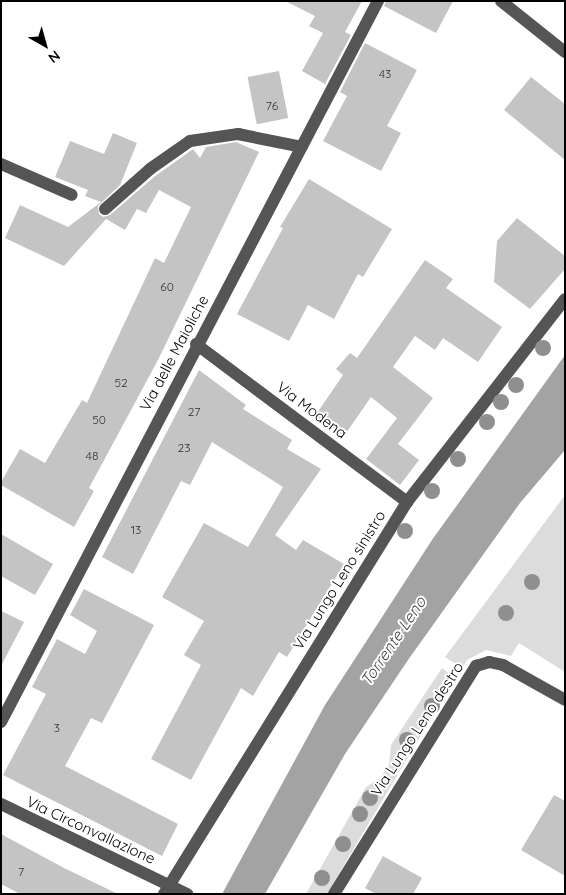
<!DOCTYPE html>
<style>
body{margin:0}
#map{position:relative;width:566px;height:895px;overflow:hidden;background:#fff;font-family:Quicksand,sans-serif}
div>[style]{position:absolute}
.green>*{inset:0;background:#dcdcdc}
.water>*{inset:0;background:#a3a3a3}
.building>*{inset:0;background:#c4c4c4;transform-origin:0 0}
.minor>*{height:12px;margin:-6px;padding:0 6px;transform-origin:6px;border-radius:6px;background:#555}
.trees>*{width:16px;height:16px;margin:-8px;border-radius:50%;background:#8f8f8f}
span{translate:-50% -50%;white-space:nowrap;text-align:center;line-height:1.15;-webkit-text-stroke:4px #fff;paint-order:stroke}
.number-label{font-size:12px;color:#313131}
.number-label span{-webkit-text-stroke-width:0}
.street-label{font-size:15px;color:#000}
.water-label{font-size:16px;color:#444;font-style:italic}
.frame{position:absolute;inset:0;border:2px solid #000;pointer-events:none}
.north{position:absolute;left:20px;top:20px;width:50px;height:50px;-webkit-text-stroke:4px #fff;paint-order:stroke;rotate:142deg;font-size:14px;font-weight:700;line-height:20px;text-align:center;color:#000}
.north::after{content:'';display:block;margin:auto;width:18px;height:22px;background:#000;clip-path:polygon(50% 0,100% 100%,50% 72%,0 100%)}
</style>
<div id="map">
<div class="green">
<div style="clip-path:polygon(565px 495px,565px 672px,519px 643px,511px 656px,486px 650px,467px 660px,462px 668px,445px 657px)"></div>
<div style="clip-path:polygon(442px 668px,455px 678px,327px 894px,306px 894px,366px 787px,379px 779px,389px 765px,391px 745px)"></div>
</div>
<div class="water">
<div style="clip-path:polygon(565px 355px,565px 450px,520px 503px,408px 660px,345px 754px,265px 894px,222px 894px,325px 705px,432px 540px)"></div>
</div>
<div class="building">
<div style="clip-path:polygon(285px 1px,362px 1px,345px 32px,351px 35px,325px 84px,302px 71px,323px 33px,309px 26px,315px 16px)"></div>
<div style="clip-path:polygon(386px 1px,453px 1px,436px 33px,384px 6px)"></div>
<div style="clip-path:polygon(365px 43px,417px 70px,387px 126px,401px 133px,381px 171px,323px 141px,347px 96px,340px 92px)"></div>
<div style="left:279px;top:71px;width:48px;height:32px;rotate:79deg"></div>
<div style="clip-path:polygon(531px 77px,565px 104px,565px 160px,504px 110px)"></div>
<div style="clip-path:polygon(113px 133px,137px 143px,120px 185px,98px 206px,99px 214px,103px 217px,110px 215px,154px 177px,193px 149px,200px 158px,206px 147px,236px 142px,259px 152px,158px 360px,89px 488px,94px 491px,74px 527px,1px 485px,1px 482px,20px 449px,45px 463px,82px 400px,87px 403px,155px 258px,164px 263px,191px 207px,159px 190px,146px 213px,137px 209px,125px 230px,106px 219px,64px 266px,5px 238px,20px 205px,68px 227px,101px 202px,85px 196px,88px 190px,55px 177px,70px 141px,104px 154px)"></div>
<div style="clip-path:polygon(309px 179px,392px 229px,363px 277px,358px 274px,334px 319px,308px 305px,289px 341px,237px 314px,283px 228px,280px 227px)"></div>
<div style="clip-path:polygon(517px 218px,565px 256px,565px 269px,530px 309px,494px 282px,497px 241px)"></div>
<div style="clip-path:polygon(425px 260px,453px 279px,446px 288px,502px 327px,478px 362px,443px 338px,435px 350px,415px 336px,393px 367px,433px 398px,398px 444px,419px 460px,400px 485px,366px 459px,397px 418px,371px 397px,344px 436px,315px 416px,343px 375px,336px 369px,350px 353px,357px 358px)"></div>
<div style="clip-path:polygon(199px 370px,246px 405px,243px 409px,292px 440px,287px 449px,321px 469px,275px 535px,296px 550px,303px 540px,344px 564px,287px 657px,279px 652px,253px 696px,241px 688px,191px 780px,151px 759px,201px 665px,184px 655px,204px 621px,162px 597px,204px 523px,248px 547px,283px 487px,212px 442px,190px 485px,181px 481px,133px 574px,102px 557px)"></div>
<div style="clip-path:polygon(1px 534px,53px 564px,35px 595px,1px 576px)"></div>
<div style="clip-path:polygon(84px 589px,154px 625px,102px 723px,91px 718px,65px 766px,178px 824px,162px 856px,3px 775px,46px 694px,32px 687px,57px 639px,85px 654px,97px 631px,70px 615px)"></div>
<div style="clip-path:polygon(1px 611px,24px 622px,1px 666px)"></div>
<div style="clip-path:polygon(554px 795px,565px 801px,565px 876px,521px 850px)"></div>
<div style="clip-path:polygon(1px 834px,64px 868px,118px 894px,20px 894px,1px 884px)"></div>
<div style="clip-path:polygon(383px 856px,422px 878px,413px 894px,376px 894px,365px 888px)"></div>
</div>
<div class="minor">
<div style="left:501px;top:1px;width:82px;rotate:38.6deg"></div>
<div style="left:1px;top:164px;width:77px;rotate:23.6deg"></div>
<div style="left:105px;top:209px;width:60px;rotate:-41.6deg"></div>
<div style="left:150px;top:169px;width:49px;rotate:-35deg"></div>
<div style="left:190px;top:141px;width:49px;rotate:-8.3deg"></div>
<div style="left:238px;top:134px;width:65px;rotate:11.5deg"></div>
<div style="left:196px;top:344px;width:264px;rotate:36.8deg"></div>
<div style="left:1px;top:722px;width:814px;rotate:-62.4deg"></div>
<div style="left:1px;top:804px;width:207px;rotate:25.8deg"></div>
<div style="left:164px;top:894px;width:461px;rotate:-58.2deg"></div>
<div style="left:407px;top:502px;width:257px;rotate:-52.1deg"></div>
<div style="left:334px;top:894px;width:269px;rotate:-58.1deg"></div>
<div style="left:476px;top:666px;width:14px;rotate:-17deg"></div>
<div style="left:489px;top:662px;width:14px;rotate:12deg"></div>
<div style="left:503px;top:665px;width:71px;rotate:29.4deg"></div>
</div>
<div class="trees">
<div style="left:543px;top:348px"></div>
<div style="left:516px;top:385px"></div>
<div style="left:501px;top:402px"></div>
<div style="left:487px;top:422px"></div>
<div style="left:458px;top:459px"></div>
<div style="left:432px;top:491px"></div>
<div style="left:405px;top:531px"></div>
<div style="left:532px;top:582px"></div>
<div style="left:506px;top:613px"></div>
<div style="left:432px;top:706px"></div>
<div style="left:407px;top:740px"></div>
<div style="left:370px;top:798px"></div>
<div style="left:360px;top:814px"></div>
<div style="left:343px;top:844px"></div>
<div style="left:322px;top:878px"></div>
</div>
<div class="number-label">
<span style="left:385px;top:74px">43</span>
<span style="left:272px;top:106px">76</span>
<span style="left:167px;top:287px">60</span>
<span style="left:121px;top:383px">52</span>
<span style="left:194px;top:412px">27</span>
<span style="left:99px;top:420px">50</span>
<span style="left:184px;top:448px">23</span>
<span style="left:92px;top:456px">48</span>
<span style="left:136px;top:530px">13</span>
<span style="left:57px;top:728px">3</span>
<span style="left:21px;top:872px">7</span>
</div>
<div class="street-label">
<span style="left:174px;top:353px;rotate:-62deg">Via delle Maioliche</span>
<span style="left:312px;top:410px;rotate:37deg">Via Modena</span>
<span style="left:339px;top:580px;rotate:-58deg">Via Lungo Leno sinistro</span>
<span style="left:417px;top:729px;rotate:-57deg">Via Lungo Leno destro</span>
<span style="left:91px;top:830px;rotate:25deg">Via Circonvallazione</span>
</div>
<div class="water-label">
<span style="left:393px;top:641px;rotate:-56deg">Torrente Leno</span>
</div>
<div class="frame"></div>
<div class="north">N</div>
</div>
